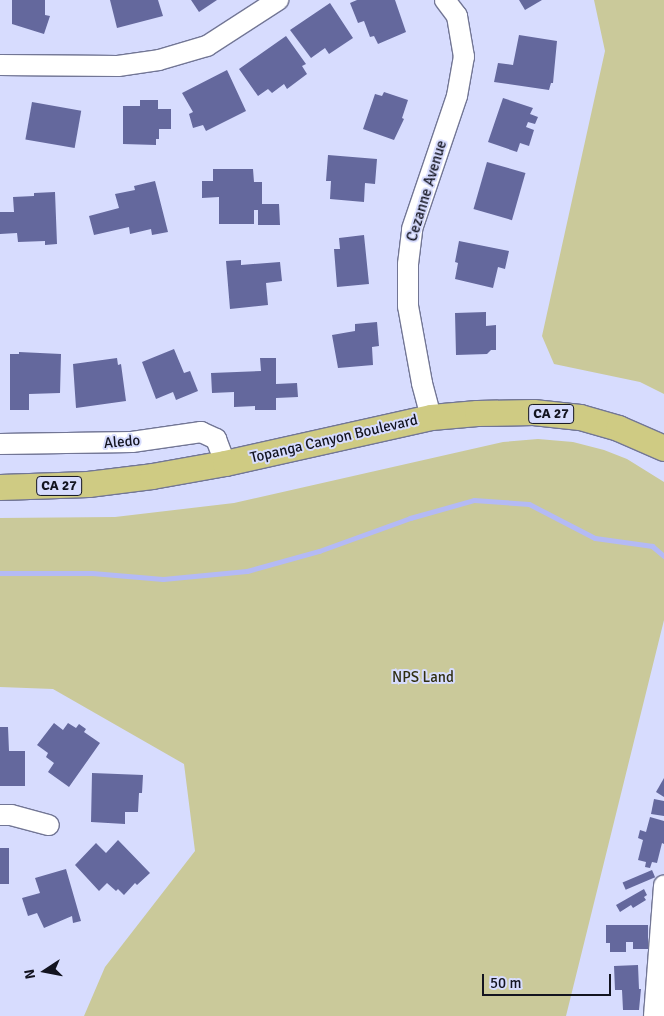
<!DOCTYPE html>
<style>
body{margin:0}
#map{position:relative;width:664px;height:1016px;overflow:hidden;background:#d7dcfe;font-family:Signika,sans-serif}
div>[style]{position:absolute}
.green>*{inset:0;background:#cac99a}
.stream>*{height:5px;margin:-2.5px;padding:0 2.5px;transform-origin:2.5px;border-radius:2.5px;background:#b4baf5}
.building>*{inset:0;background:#64689d;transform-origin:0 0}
.roads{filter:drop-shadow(1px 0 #727695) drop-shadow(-1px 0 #727695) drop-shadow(0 1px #727695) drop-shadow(0 -1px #727695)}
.minor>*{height:20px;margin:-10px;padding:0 10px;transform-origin:10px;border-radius:10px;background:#fff}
.major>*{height:25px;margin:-12.5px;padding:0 12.5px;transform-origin:12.5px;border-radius:12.5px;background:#cfcb83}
span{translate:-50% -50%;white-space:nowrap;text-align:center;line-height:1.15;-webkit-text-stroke:4px #d7dcfe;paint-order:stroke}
.shield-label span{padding:1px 4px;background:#d7dcfe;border:1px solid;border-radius:4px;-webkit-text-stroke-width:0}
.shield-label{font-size:14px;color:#131420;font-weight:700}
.street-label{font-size:15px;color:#131420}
.park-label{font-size:15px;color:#2f2e11}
.north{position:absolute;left:20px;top:946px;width:50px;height:50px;-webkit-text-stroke:4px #d7dcfe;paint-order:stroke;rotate:259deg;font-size:14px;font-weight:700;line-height:20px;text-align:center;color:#131420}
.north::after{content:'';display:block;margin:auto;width:18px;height:22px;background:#131420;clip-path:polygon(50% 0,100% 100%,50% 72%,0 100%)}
.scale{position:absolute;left:482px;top:974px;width:129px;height:22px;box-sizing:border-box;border:2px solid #131420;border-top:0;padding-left:6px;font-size:15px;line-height:18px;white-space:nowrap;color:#131420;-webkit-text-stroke:4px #d7dcfe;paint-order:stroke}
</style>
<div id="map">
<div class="green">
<div style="clip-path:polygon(594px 0,664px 0,664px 394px,640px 382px,554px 364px,542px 336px,605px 51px)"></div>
<div style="clip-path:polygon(538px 439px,573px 442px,604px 450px,627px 459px,664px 482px,664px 620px,566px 1016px,84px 1016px,105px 967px,195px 851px,184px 764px,53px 689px,0 687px,0 518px,115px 517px,234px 503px,503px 442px)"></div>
</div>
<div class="stream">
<div style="left:0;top:573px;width:92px"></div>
<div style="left:92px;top:573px;width:71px;rotate:4.8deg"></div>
<div style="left:163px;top:579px;width:84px;rotate:-5.4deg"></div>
<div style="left:247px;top:571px;width:75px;rotate:-15.5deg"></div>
<div style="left:319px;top:551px;width:97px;rotate:-19.9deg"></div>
<div style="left:410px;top:518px;width:66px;rotate:-15.7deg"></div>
<div style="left:474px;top:500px;width:55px;rotate:4.2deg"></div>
<div style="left:529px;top:504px;width:74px;rotate:27.3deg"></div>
<div style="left:595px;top:538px;width:58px;rotate:8deg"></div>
<div style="left:652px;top:546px;width:16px;rotate:40deg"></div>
</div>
<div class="building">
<div style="clip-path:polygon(12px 0,45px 0,45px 15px,50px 16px,44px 34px,12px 24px)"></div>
<div style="clip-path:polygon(110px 0,158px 0,163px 16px,117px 28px)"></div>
<div style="clip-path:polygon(191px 0,217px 0,199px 12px)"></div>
<div style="clip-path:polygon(357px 0,395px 0,406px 32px,378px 44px,374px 36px,370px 37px,364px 21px,358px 23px,350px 3px)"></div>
<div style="clip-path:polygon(519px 0,542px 0,525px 10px)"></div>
<div style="clip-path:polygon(330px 3px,353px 38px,329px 54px,325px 48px,311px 58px,290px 30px)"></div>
<div style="clip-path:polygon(519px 35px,557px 41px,553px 83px,551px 83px,549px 90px,494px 82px,498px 63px,513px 65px)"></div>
<div style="clip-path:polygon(286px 36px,306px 64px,302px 66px,307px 74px,287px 89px,284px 84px,272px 93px,268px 89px,258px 96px,239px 69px)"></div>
<div style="clip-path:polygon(227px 70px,246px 111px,206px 131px,203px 125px,193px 128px,189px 114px,193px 112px,182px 93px)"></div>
<div style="clip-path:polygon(384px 92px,408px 100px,402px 118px,404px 119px,394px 140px,363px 129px,375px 94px,382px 96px)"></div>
<div style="clip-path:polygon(503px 98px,533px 108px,530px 114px,538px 117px,535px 124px,528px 122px,526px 127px,534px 130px,529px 146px,520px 143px,517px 152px,488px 142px)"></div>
<div style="clip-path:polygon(140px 100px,158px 100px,158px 109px,171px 109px,171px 129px,159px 129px,159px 139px,156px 139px,156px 145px,123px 144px,123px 106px,140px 106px)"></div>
<div style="left:32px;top:102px;width:50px;height:38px;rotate:10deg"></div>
<div style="clip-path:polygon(328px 155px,377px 159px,375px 184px,365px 183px,364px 202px,330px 199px,331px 181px,326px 181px)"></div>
<div style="left:487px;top:162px;width:40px;height:49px;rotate:16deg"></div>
<div style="clip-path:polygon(213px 169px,253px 169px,254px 182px,262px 182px,262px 204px,279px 204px,280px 225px,258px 225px,258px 210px,254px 210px,254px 224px,219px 224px,219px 197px,202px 198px,202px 181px,213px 181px)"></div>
<div style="clip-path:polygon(155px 181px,168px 232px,152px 235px,151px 229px,130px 234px,129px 227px,94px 235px,89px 216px,119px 208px,115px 194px,135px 190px,134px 186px)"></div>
<div style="clip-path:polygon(55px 192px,57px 244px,45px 245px,45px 241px,18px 242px,17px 233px,0 234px,0 212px,14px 212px,13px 197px,34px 196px,34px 193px)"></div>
<div style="clip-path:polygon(364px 235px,369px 284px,337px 287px,334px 249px,340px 249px,339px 238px)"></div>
<div style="clip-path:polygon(459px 241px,509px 251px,505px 269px,498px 267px,493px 288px,455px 279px,458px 263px,455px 262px)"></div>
<div style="clip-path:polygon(241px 260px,241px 265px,280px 262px,282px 281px,266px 283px,268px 305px,230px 309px,226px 261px)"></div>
<div style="clip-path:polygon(486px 312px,486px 326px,496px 325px,496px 350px,491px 350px,487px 354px,456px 355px,455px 313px)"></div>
<div style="clip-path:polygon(377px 322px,379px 346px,372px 347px,373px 365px,338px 368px,332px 335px,355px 331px,355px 324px)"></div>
<div style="clip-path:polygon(174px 349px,184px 373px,190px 371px,198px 391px,176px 400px,173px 392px,156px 399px,142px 362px)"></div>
<div style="clip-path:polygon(19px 352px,61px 354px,60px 393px,29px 394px,29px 410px,10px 410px,10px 354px,19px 354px)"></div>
<div style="clip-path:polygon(117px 358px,118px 365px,121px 364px,126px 401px,76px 408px,73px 364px)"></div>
<div style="clip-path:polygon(260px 358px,276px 358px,276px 384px,297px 383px,298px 397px,276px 398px,276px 410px,255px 410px,255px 406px,234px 407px,234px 392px,212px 393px,211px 373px,261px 371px)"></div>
<div style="clip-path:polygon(54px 723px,63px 730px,68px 723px,76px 728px,79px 724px,86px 729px,84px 732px,100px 743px,69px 787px,48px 772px,54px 763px,46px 757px,48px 753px,37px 745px)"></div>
<div style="clip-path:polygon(0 727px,8px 727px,9px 751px,25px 751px,25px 786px,0 786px)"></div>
<div style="clip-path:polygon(92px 773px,143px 775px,142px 793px,139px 793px,138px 812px,125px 812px,125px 824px,91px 822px)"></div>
<div style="clip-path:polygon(664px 778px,664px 797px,656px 792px)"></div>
<div style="clip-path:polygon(654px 799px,664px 801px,664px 816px,651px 814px)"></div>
<div style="clip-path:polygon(650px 817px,664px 821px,664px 844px,662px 843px,657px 863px,652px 862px,650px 868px,645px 867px,646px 862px,638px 860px,643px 840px,638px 838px,640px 830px,646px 832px)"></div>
<div style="clip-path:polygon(118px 840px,150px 873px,137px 885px,135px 883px,124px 895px,118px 889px,116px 891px,107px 883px,99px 891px,75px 865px,96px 843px,106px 853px)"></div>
<div style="left:0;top:848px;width:9px;height:36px"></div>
<div style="clip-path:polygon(66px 869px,81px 921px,73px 923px,72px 916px,44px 928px,37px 913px,28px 916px,22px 898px,40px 893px,35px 878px)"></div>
<div style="left:652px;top:870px;width:8px;height:32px;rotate:67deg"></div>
<div style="clip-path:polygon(644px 889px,647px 895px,644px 897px,646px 900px,633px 908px,631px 905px,620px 912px,616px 905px)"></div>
<div style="clip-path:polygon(606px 925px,648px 925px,648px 949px,633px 949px,633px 942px,626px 942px,626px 952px,610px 952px,610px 943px,606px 943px)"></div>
<div style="clip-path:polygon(638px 965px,639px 989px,641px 989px,639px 1010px,623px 1010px,622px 990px,615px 990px,614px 966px)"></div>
</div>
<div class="roads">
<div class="minor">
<div style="left:0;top:65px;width:118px;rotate:0.5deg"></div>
<div style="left:118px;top:66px;width:41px;rotate:-8.3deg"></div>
<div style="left:159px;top:60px;width:50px;rotate:-16.3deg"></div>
<div style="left:207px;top:46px;width:85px;rotate:-32.9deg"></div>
<div style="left:431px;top:417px;width:35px;rotate:-105deg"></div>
<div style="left:422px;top:383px;width:78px;rotate:-100.3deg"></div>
<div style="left:408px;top:306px;width:42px;rotate:-90deg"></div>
<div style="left:408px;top:264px;width:35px;rotate:-83deg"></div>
<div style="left:412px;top:229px;width:140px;rotate:-71.3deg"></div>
<div style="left:457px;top:96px;width:40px;rotate:-80deg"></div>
<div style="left:464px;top:57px;width:42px;rotate:-99.7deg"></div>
<div style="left:457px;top:16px;width:20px;rotate:-127deg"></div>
<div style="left:0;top:444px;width:132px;rotate:-0.9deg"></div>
<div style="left:132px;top:442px;width:70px;rotate:-8.2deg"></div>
<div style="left:201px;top:432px;width:17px;rotate:25deg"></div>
<div style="left:216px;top:439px;width:26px;rotate:69deg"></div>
<div style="left:0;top:815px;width:11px"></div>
<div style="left:11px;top:815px;width:39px;rotate:15deg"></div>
<div style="left:654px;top:1016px;width:131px;rotate:-85.6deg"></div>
</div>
<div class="major">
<div style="left:0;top:487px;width:88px;rotate:-2deg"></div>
<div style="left:88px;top:484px;width:64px;rotate:-7.1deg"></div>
<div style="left:152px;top:476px;width:74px;rotate:-10.1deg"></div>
<div style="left:225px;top:463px;width:211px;rotate:-12.6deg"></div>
<div style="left:431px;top:417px;width:46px;rotate:-5deg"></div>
<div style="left:477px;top:413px;width:56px;rotate:-1deg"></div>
<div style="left:533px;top:412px;width:47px;rotate:6.1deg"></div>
<div style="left:580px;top:417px;width:40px;rotate:16deg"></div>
<div style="left:618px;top:428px;width:50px;rotate:23.5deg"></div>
</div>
</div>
<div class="shield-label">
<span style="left:551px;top:414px">CA 27</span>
<span style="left:59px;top:486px">CA 27</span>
</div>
<div class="street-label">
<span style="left:427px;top:191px;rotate:-73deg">Cezanne Avenue</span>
<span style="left:334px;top:439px;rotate:-13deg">Topanga Canyon Boulevard</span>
<span style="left:122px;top:442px;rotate:-5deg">Aledo</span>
</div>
<div class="park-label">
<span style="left:423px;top:678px">NPS Land</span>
</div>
<div class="north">N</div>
<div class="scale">50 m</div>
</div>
